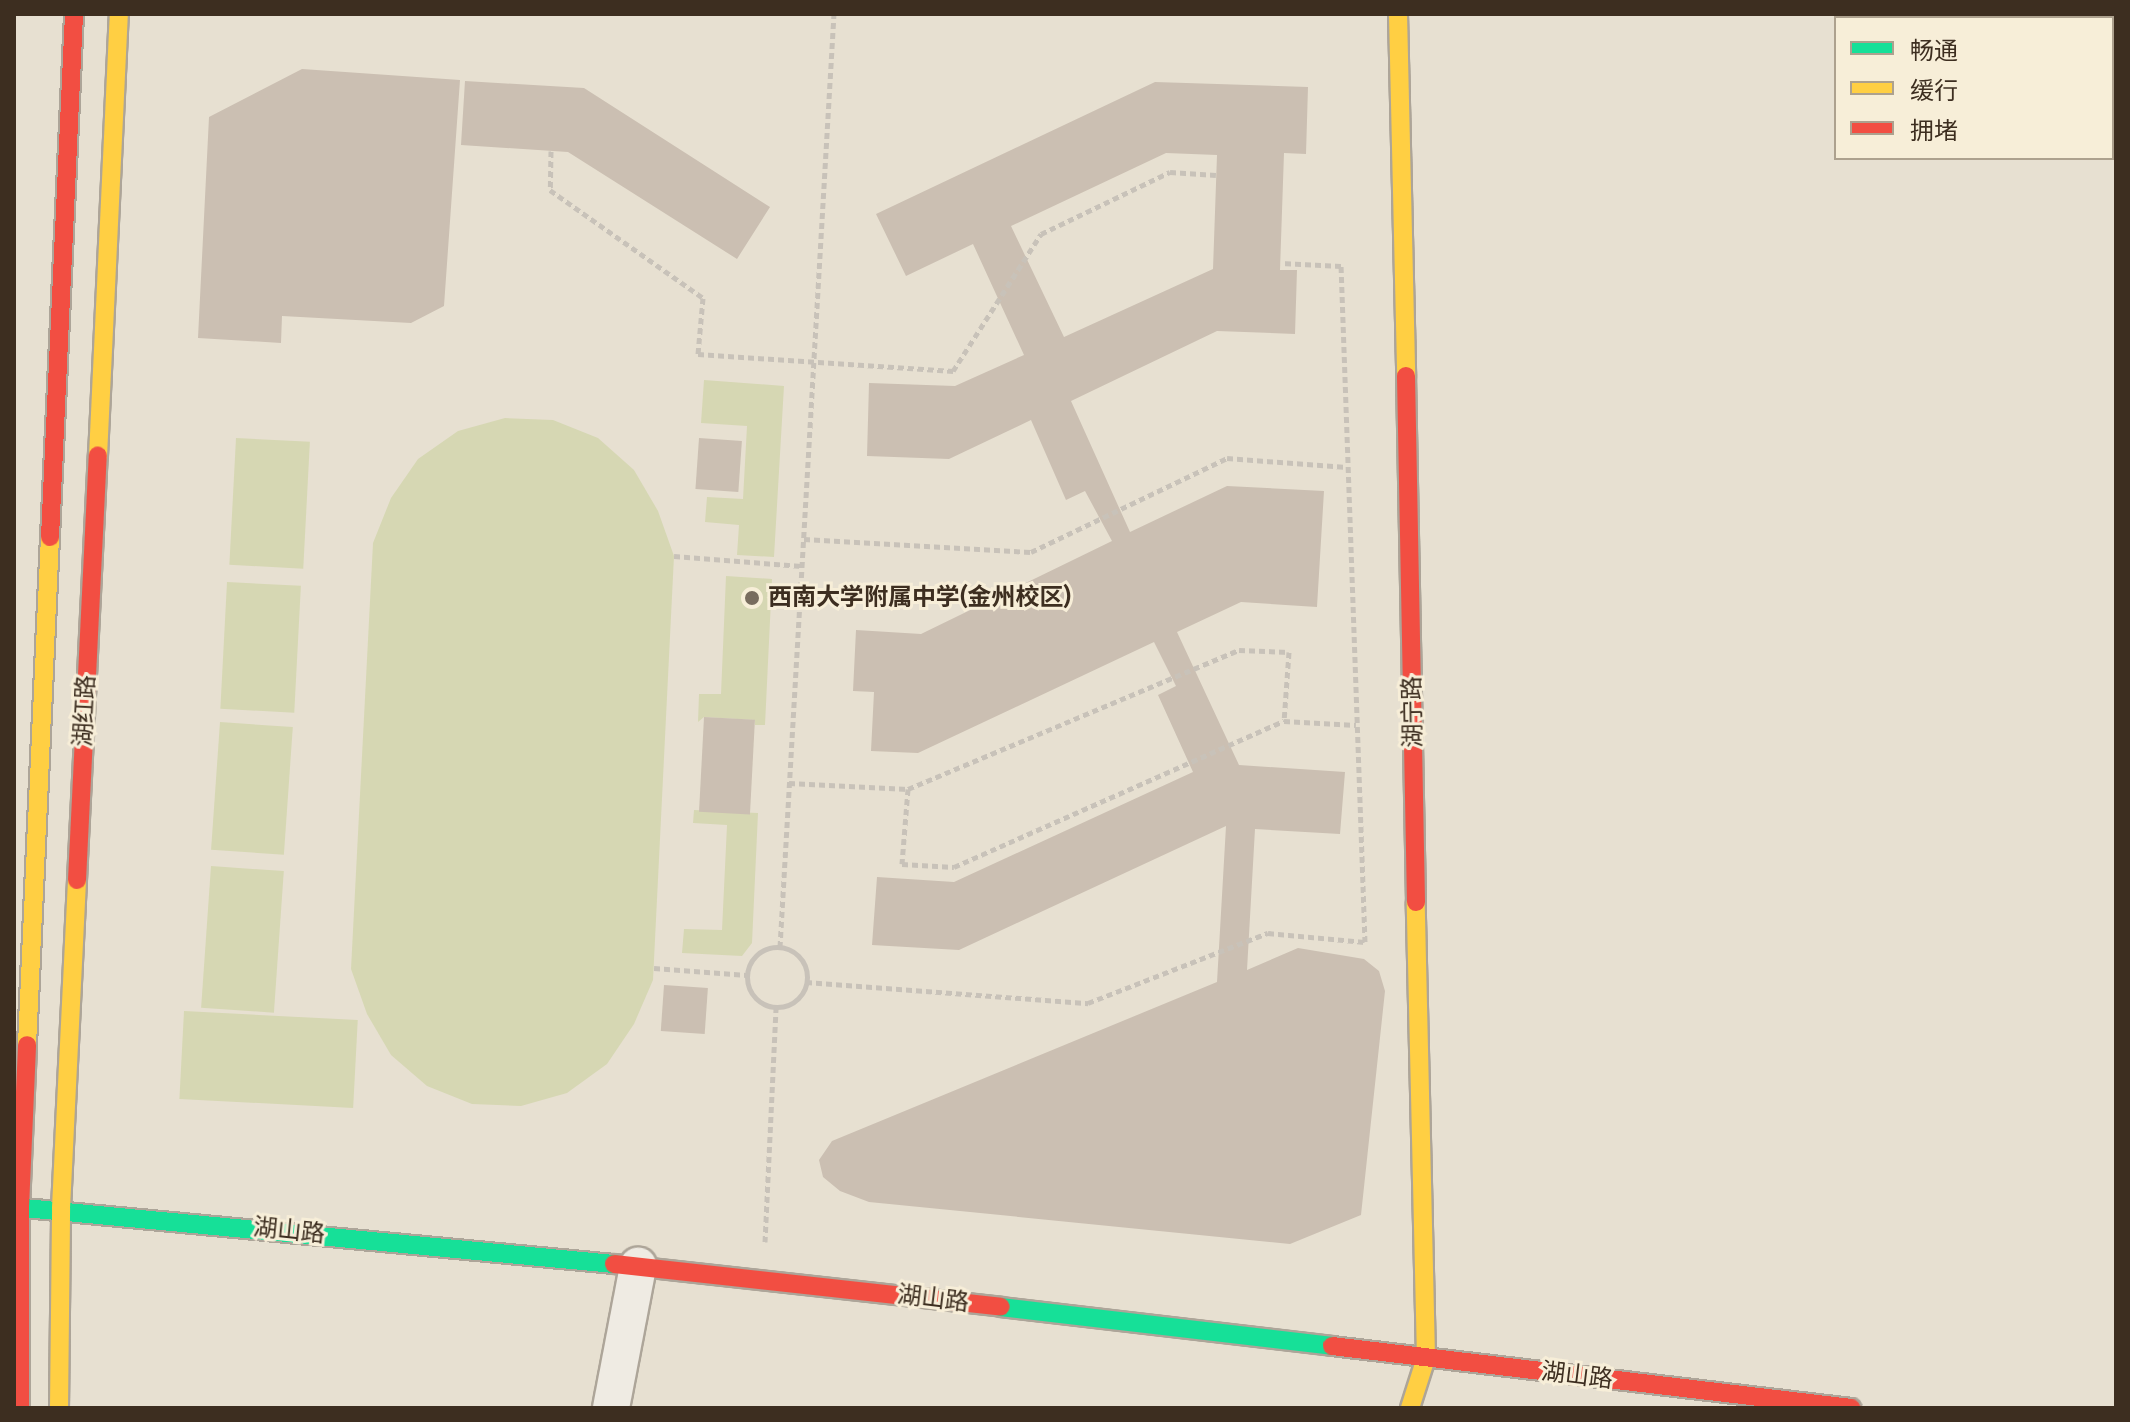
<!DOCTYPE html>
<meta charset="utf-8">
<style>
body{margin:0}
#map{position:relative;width:2130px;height:1422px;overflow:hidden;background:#e7e0d1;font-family:Bitter,"Noto Sans SC",serif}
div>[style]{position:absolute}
.green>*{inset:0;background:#d6d7b3;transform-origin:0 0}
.building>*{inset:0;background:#cbbfb2;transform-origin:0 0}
.path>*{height:5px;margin-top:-2.5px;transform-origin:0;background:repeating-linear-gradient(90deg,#c8c2b9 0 6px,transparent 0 10px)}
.path>.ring{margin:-2.5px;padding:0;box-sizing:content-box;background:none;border:5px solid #c8c2b9;border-radius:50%}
.roads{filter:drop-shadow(2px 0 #ada599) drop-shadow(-2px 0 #ada599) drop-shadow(0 2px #ada599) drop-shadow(0 -2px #ada599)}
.street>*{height:36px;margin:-18px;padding:0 18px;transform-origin:18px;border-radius:18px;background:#efebe3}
.fast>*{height:18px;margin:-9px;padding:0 9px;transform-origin:9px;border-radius:9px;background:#16e098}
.slow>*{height:18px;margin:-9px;padding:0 9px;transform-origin:9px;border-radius:9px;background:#ffcf43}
.jam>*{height:18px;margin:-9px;padding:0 9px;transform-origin:9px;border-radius:9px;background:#f24e42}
.dots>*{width:22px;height:22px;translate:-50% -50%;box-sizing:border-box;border:4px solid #f7eed8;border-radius:50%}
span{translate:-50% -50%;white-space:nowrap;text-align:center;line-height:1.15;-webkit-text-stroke:6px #f7eed8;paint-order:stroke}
.poi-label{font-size:24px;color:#3d2e20;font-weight:700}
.left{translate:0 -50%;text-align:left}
.street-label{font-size:24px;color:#3d2e20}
.frame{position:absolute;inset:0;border:16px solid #3d2e20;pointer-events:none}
.legend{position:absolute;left:1834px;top:16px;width:280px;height:144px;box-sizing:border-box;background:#f7eed8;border:2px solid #ada18e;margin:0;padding:10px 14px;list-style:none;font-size:24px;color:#3d2e20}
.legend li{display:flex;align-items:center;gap:16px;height:40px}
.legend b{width:40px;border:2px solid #ada18e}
</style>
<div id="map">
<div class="green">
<div style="clip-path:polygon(704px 380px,784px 386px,774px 557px,737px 555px,739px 525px,705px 522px,707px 497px,743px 499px,747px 426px,701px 423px)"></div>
<div style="clip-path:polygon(505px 418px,553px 420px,598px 438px,634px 470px,658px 511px,674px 556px,653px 980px,634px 1024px,607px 1064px,567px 1093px,521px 1106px,472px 1104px,427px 1086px,391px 1055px,367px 1014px,351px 969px,373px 543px,391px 498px,418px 459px,458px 431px)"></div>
<div style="left:236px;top:438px;width:74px;height:127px;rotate:3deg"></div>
<div style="clip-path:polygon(726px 576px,772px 579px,765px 725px,755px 725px,755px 720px,704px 717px,698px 722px,699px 694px,721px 694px)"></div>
<div style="left:227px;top:582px;width:74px;height:127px;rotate:3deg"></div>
<div style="left:220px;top:722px;width:73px;height:128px;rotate:4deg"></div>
<div style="clip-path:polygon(694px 810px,758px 813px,752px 943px,742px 956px,682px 953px,684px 929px,722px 930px,727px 825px,693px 823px)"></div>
<div style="left:211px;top:866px;width:73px;height:142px;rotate:4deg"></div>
<div style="left:184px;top:1011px;width:174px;height:88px;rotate:3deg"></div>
</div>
<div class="building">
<div style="clip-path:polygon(302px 69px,460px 80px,444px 306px,411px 323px,282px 316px,281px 343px,198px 338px,209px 117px)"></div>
<div style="clip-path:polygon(465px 81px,584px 88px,770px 207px,737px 259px,568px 152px,461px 145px)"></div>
<div style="clip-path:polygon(evenodd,1155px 82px,1308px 87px,1306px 154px,1284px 153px,1280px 270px,1297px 270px,1295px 334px,1217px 331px,1071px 401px,1130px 532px,1227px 486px,1324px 491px,1317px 607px,1241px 602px,1177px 632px,1239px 765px,1345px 772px,1340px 834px,1255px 829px,1247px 970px,1298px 948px,1364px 959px,1379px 971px,1385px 991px,1361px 1215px,1290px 1244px,869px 1202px,840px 1191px,823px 1177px,819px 1160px,832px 1141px,1217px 982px,1226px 826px,959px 950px,872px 945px,877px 877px,954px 882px,1193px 772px,1158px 695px,1176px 686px,1154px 642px,918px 753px,871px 751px,874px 692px,853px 691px,856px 630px,921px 634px,1112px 541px,1085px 491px,1066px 500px,1031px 420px,949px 459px,867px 456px,869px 383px,955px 386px,1024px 355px,973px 244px,906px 276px,876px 214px,1155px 82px,1166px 153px,1217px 155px,1213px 269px,1064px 337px,1011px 226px,1166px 153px)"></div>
<div style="left:699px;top:438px;width:43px;height:51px;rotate:4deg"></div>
<div style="left:704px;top:717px;width:51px;height:95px;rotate:3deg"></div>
<div style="left:664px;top:985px;width:44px;height:46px;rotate:4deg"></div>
</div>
<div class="path">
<div style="left:551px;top:151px;width:39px;rotate:91deg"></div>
<div style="left:550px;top:190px;width:187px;rotate:35.2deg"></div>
<div style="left:703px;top:298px;width:56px;rotate:95.1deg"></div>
<div style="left:698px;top:354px;width:256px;rotate:3.8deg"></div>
<div style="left:953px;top:371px;width:163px;rotate:-57.3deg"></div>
<div style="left:1041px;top:234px;width:143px;rotate:-25.7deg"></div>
<div style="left:1170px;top:172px;width:46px;rotate:3.7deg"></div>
<div style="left:804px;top:539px;width:227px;rotate:3.3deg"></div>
<div style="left:1031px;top:552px;width:217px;rotate:-25.6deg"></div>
<div style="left:1227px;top:458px;width:120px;rotate:4.3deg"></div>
<div style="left:674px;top:556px;width:128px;rotate:4.5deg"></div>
<div style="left:789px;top:783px;width:119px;rotate:2.9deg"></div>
<div style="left:908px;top:789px;width:359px;rotate:-22.8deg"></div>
<div style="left:1239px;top:650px;width:50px;rotate:2.3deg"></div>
<div style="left:1289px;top:652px;width:69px;rotate:94.1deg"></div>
<div style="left:908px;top:789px;width:75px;rotate:94.6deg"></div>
<div style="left:902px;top:864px;width:52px;rotate:3.3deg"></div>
<div style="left:954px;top:867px;width:361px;rotate:-23.9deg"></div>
<div style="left:1284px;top:721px;width:72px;rotate:3.2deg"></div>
<div style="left:780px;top:947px;width:935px;rotate:-86.69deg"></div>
<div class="ring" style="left:747px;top:947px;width:55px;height:55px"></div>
<div style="left:654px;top:968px;width:93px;rotate:4.3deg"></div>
<div style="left:806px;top:982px;width:283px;rotate:4.3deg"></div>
<div style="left:1088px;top:1003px;width:193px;rotate:-21.3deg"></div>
<div style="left:1268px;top:933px;width:97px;rotate:5.3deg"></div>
<div style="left:1365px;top:942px;width:676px;rotate:-92.03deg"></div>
<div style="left:1341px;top:266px;width:60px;rotate:-177.1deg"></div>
<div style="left:765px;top:1242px;width:235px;rotate:-87.3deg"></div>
</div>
<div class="roads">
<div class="street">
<div style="left:611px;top:1408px;width:145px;rotate:-79.2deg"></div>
</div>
<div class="fast">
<div style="left:14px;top:1207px;width:603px;rotate:5.43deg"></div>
<div style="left:1001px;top:1307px;width:333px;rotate:6.7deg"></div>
</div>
<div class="slow">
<div style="left:1398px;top:14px;width:362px;rotate:88.7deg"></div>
<div style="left:98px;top:456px;width:442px;rotate:-87.3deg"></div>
<div style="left:27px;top:1045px;width:509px;rotate:-87.41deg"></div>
<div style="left:59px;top:1408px;width:200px;rotate:-89.4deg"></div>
<div style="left:61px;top:1208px;width:328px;rotate:-87.2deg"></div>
<div style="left:1410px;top:1408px;width:52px;rotate:-72.3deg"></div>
<div style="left:1426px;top:1358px;width:456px;rotate:-91.3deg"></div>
</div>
<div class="jam">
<div style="left:1406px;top:376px;width:526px;rotate:88.91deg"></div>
<div style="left:50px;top:537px;width:524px;rotate:-87.37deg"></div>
<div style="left:77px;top:880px;width:425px;rotate:-87.2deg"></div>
<div style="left:614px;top:1264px;width:389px;rotate:6.3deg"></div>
<div style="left:1332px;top:1346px;width:523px;rotate:6.81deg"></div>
<div style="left:20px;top:1408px;width:201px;rotate:-90deg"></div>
<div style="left:20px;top:1207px;width:162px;rotate:-87.5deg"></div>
</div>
</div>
<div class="dots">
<div style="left:752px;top:598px;background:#786c5e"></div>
</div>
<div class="poi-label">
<span class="left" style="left:768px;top:598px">西南大学附属中学(金州校区)</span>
</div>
<div class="street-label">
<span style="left:85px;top:711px;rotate:-87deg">湖红路</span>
<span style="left:1413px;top:712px;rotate:-91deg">湖宁路</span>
<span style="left:289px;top:1231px;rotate:6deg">湖山路</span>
<span style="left:933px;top:1299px;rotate:7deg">湖山路</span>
<span style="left:1577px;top:1376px;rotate:7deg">湖山路</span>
</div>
<div class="frame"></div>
<ul class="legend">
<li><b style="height:10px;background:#16e098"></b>畅通</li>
<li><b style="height:10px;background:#ffcf43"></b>缓行</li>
<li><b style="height:10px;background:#f24e42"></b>拥堵</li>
</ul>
</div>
